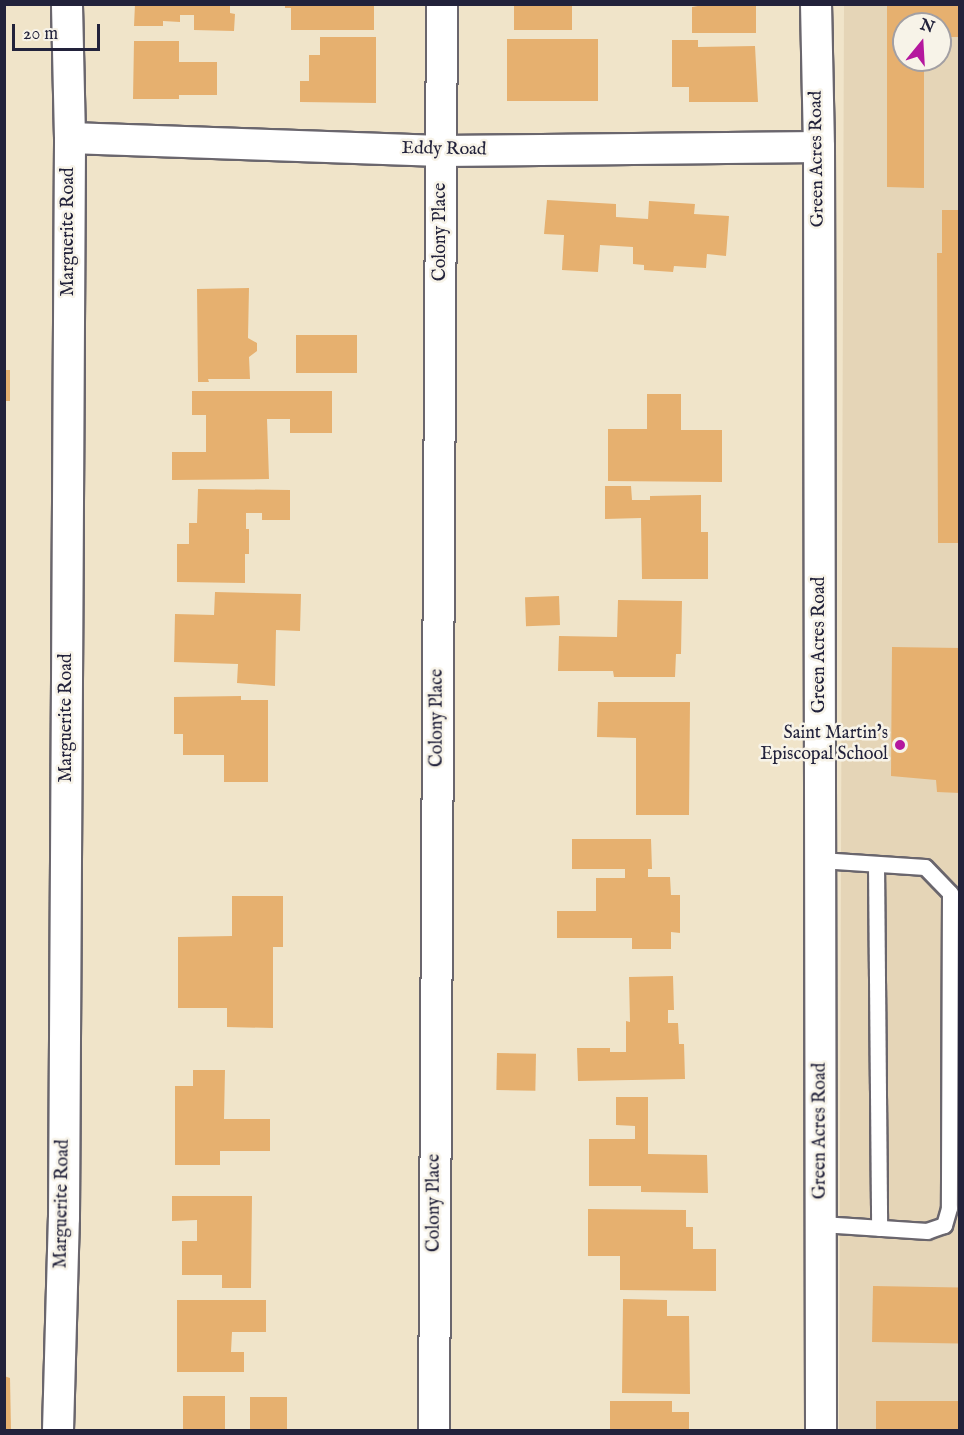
<!DOCTYPE html>
<style>
body{margin:0}
#map{position:relative;width:964px;height:1435px;overflow:hidden;background:#f0e4c9;font-family:"IM FELL English",serif}
div>[style]{position:absolute}
.built>*{inset:0;background:#e5d5b7}
.building>*{inset:0;background:#e6b06f;transform-origin:0 0}
.roads{filter:drop-shadow(2px 0 #6a666d) drop-shadow(-2px 0 #6a666d) drop-shadow(0 2px #6a666d) drop-shadow(0 -2px #6a666d)}
.lane>*{height:15px;margin:-7.5px;padding:0 7.5px;transform-origin:7.5px;border-radius:7.5px;background:#fff}
.street>*{height:30px;margin:-15px;padding:0 15px;transform-origin:15px;border-radius:15px;background:#fff}
.dots>*{width:16px;height:16px;translate:-50% -50%;box-sizing:border-box;border:3px solid #f7f3e8;border-radius:50%}
span{translate:-50% -50%;white-space:nowrap;text-align:center;line-height:1.15;-webkit-text-stroke:5px #f7f3e8;paint-order:stroke}
.street-label{font-size:18px;color:#22223b}
.poi-label{font-size:18px;color:#22223b}
.right{translate:-100% -50%;text-align:right}
.frame{position:absolute;inset:0;border:6px solid #22223b;pointer-events:none}
.north{position:absolute;left:892px;top:12px;width:60px;height:60px;box-sizing:border-box;background:#f7f3e8;border:2px solid #a29fa3;border-radius:50%;rotate:18deg;font-size:16px;font-weight:700;line-height:24px;text-align:center;color:#22223b}
.north::after{content:'';display:block;margin:auto;width:21px;height:27px;background:#b5179e;clip-path:polygon(50% 0,100% 100%,50% 72%,0 100%)}
.scale{position:absolute;left:12px;top:24px;width:88px;height:27px;box-sizing:border-box;border:3px solid #22223b;border-top:0;padding-left:8px;font-size:18px;line-height:21px;white-space:nowrap;color:#22223b;-webkit-text-stroke:4px #f7f3e8;paint-order:stroke}
</style>
<div id="map">
<div class="built">
<div style="clip-path:polygon(evenodd,844px 5px,959px 5px,959px 1430px,839px 1430px,844px 5px,904px 24px,940px 24px,940px 60px,904px 60px,904px 24px)"></div>
</div>
<div class="building">
<div style="clip-path:polygon(135px 4px,230px 4px,230px 13px,235px 14px,234px 31px,194px 30px,194px 15px,180px 15px,180px 22px,163px 21px,163px 26px,134px 26px)"></div>
<div style="clip-path:polygon(285px 4px,374px 4px,374px 30px,291px 30px,291px 8px,285px 8px)"></div>
<div style="left:514px;top:4px;width:58px;height:26px"></div>
<div style="clip-path:polygon(709px 4px,756px 4px,756px 33px,692px 33px,692px 7px)"></div>
<div style="clip-path:polygon(887px 4px,960px 4px,960px 37px,940px 37px,940px 24px,904px 24px,904px 60px,924px 60px,924px 188px,887px 187px)"></div>
<div style="clip-path:polygon(320px 37px,376px 37px,376px 103px,300px 102px,300px 81px,309px 81px,309px 55px,320px 55px)"></div>
<div style="left:507px;top:39px;width:91px;height:62px"></div>
<div style="clip-path:polygon(672px 40px,698px 40px,698px 47px,755px 46px,758px 102px,689px 102px,689px 87px,672px 87px)"></div>
<div style="clip-path:polygon(134px 41px,179px 41px,179px 62px,217px 62px,217px 95px,179px 95px,179px 99px,133px 99px)"></div>
<div style="clip-path:polygon(547px 200px,616px 204px,616px 217px,648px 219px,649px 201px,695px 204px,694px 214px,729px 216px,726px 256px,707px 254px,706px 268px,674px 266px,673px 272px,644px 270px,644px 265px,633px 264px,633px 247px,600px 245px,598px 272px,562px 270px,564px 235px,544px 234px)"></div>
<div style="clip-path:polygon(942px 210px,960px 210px,960px 543px,938px 543px,937px 253px,942px 253px)"></div>
<div style="clip-path:polygon(249px 288px,248px 338px,257px 343px,257px 351px,249px 357px,250px 379px,208px 379px,209px 382px,198px 382px,197px 289px)"></div>
<div style="left:296px;top:335px;width:61px;height:38px"></div>
<div style="left:4px;top:370px;width:6px;height:31px"></div>
<div style="clip-path:polygon(192px 391px,332px 391px,332px 433px,290px 433px,290px 419px,267px 419px,269px 479px,172px 480px,172px 452px,206px 452px,206px 415px,192px 415px)"></div>
<div style="clip-path:polygon(647px 394px,681px 394px,681px 430px,722px 430px,722px 482px,608px 481px,608px 429px,647px 429px)"></div>
<div style="clip-path:polygon(605px 486px,631px 486px,632px 500px,650px 500px,650px 496px,701px 495px,701px 532px,708px 532px,708px 579px,642px 579px,641px 518px,605px 519px)"></div>
<div style="clip-path:polygon(198px 489px,290px 490px,290px 520px,262px 520px,262px 513px,246px 513px,246px 529px,249px 529px,249px 554px,245px 554px,245px 583px,177px 582px,177px 544px,189px 544px,189px 523px,197px 523px)"></div>
<div style="clip-path:polygon(215px 592px,301px 594px,300px 631px,276px 630px,275px 686px,237px 683px,238px 664px,174px 662px,175px 614px,214px 615px)"></div>
<div style="left:559px;top:596px;width:29px;height:34px;rotate:88deg"></div>
<div style="clip-path:polygon(618px 600px,682px 601px,681px 654px,676px 654px,675px 677px,614px 677px,613px 671px,558px 671px,559px 636px,617px 637px)"></div>
<div style="clip-path:polygon(892px 647px,960px 648px,960px 793px,937px 792px,936px 780px,891px 776px)"></div>
<div style="clip-path:polygon(241px 696px,241px 700px,268px 700px,268px 782px,224px 782px,224px 755px,183px 755px,183px 734px,174px 734px,174px 697px)"></div>
<div style="clip-path:polygon(598px 702px,690px 702px,689px 815px,636px 815px,636px 738px,597px 737px)"></div>
<div style="clip-path:polygon(572px 839px,651px 839px,652px 869px,648px 869px,648px 877px,670px 877px,671px 895px,680px 895px,680px 933px,671px 932px,671px 949px,632px 949px,632px 938px,557px 938px,557px 911px,596px 911px,596px 878px,625px 878px,625px 869px,572px 869px)"></div>
<div style="clip-path:polygon(232px 896px,283px 896px,283px 947px,273px 947px,273px 1028px,227px 1027px,227px 1008px,178px 1008px,178px 937px,232px 936px)"></div>
<div style="clip-path:polygon(673px 976px,674px 1010px,668px 1010px,668px 1023px,678px 1023px,679px 1044px,684px 1044px,685px 1079px,578px 1081px,577px 1048px,610px 1048px,610px 1052px,626px 1052px,626px 1021px,630px 1022px,629px 977px)"></div>
<div style="left:497px;top:1053px;width:39px;height:37px;rotate:1deg"></div>
<div style="clip-path:polygon(193px 1070px,225px 1070px,224px 1119px,270px 1119px,270px 1151px,220px 1151px,220px 1165px,175px 1165px,175px 1086px,193px 1086px)"></div>
<div style="clip-path:polygon(616px 1097px,648px 1097px,648px 1154px,707px 1155px,708px 1193px,641px 1192px,641px 1186px,589px 1186px,589px 1139px,635px 1139px,635px 1126px,616px 1125px)"></div>
<div style="clip-path:polygon(172px 1196px,252px 1196px,251px 1288px,222px 1288px,222px 1275px,182px 1275px,182px 1241px,197px 1241px,197px 1220px,172px 1221px)"></div>
<div style="clip-path:polygon(588px 1209px,686px 1210px,686px 1227px,693px 1227px,693px 1249px,716px 1249px,716px 1291px,620px 1290px,620px 1256px,588px 1256px)"></div>
<div style="left:873px;top:1286px;width:87px;height:56px;rotate:1deg"></div>
<div style="clip-path:polygon(623px 1299px,667px 1300px,667px 1316px,689px 1316px,690px 1394px,622px 1393px)"></div>
<div style="clip-path:polygon(177px 1300px,266px 1300px,266px 1332px,232px 1332px,231px 1352px,244px 1352px,244px 1372px,177px 1372px)"></div>
<div style="clip-path:polygon(4px 1376px,10px 1378px,11px 1430px,4px 1430px)"></div>
<div style="left:225px;top:1396px;width:34px;height:42px;rotate:90deg"></div>
<div style="left:250px;top:1397px;width:37px;height:33px"></div>
<div style="clip-path:polygon(610px 1401px,672px 1401px,672px 1412px,689px 1412px,689px 1430px,610px 1430px)"></div>
<div style="left:876px;top:1401px;width:84px;height:29px"></div>
</div>
<div class="roads">
<div class="lane">
<div style="left:820px;top:860px;width:105px;rotate:3.8deg"></div>
<div style="left:925px;top:867px;width:36px;rotate:46deg"></div>
<div style="left:950px;top:893px;width:315px;rotate:90.2deg"></div>
<div style="left:949px;top:1208px;width:18px;rotate:106deg"></div>
<div style="left:944px;top:1225px;width:18px;rotate:161deg"></div>
<div style="left:927px;top:1231px;width:106px;rotate:-176.2deg"></div>
<div style="left:876px;top:864px;width:364px;rotate:89.5deg"></div>
</div>
<div class="street">
<div style="left:816px;top:4px;width:143px;rotate:88.8deg"></div>
<div style="left:819px;top:147px;width:1283px;rotate:89.91deg"></div>
<div style="left:70px;top:138px;width:371px;rotate:2deg"></div>
<div style="left:441px;top:151px;width:378px;rotate:-0.6deg"></div>
<div style="left:58px;top:1430px;width:212px;rotate:-88.4deg"></div>
<div style="left:64px;top:1218px;width:1080px;rotate:-89.68deg"></div>
<div style="left:70px;top:138px;width:134px;rotate:-91.3deg"></div>
<div style="left:434px;top:1430px;width:1426px;rotate:-89.68deg"></div>
</div>
</div>
<div class="dots">
<div style="left:900px;top:745px;background:#b5179e"></div>
</div>
<div class="street-label">
<span style="left:444px;top:150px;rotate:1deg">Eddy Road</span>
<span style="left:818px;top:159px;rotate:-91deg">Green Acres Road</span>
<span style="left:69px;top:232px;rotate:-90deg">Marguerite Road</span>
<span style="left:441px;top:232px;rotate:-90deg">Colony Place</span>
<span style="left:820px;top:645px;rotate:-90deg">Green Acres Road</span>
<span style="left:67px;top:718px;rotate:-90deg">Marguerite Road</span>
<span style="left:438px;top:718px;rotate:-90deg">Colony Place</span>
<span style="left:821px;top:1131px;rotate:-90deg">Green Acres Road</span>
<span style="left:435px;top:1203px;rotate:-90deg">Colony Place</span>
<span style="left:63px;top:1204px;rotate:-89deg">Marguerite Road</span>
</div>
<div class="poi-label">
<span class="right" style="left:888px;top:745px">Saint Martin's<br>Episcopal School</span>
</div>
<div class="frame"></div>
<div class="north">N</div>
<div class="scale">20 m</div>
</div>
